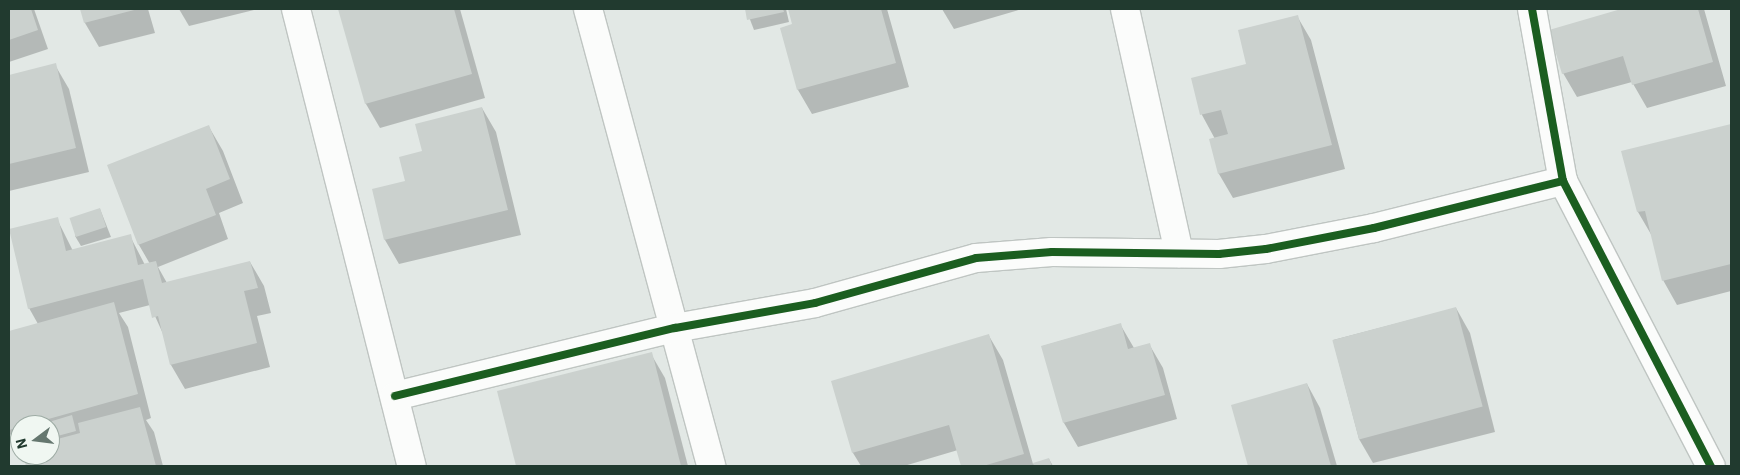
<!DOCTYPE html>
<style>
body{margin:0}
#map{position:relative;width:1740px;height:475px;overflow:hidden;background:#e2e8e5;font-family:"IBM Plex Sans",sans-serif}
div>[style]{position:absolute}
.shadow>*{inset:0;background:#0003}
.building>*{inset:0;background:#cbd1ce;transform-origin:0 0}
.roads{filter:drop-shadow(1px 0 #bfc5c2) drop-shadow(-1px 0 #bfc5c2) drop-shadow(0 1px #bfc5c2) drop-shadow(0 -1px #bfc5c2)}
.minor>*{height:28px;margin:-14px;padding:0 14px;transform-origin:14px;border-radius:14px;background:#fbfcfb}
.cycleway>*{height:8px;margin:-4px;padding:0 4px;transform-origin:4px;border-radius:4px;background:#1b5e20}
span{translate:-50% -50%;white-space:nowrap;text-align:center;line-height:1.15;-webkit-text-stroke:4.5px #f0f7f2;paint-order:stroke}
.frame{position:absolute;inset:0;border:10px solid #213a2f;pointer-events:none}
.north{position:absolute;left:10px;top:415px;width:50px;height:50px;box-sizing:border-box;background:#f0f7f2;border:1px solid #9daba4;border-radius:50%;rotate:255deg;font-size:14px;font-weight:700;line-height:20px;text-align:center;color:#213a2f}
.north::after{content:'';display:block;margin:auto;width:18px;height:22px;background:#65776f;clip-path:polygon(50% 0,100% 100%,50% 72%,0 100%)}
</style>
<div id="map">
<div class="shadow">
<div style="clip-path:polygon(9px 9px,34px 9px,48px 49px,9px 62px)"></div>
<div style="clip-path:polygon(82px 9px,148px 9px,155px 33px,99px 47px,85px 23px)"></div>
<div style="clip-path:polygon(179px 9px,254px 9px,254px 10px,189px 26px)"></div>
<div style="clip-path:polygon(339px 9px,460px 9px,485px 98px,380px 128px,366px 104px)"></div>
<div style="clip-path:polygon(746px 9px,786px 9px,789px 22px,754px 30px)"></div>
<div style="clip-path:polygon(789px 9px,887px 9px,909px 87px,812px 114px,798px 90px,781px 29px,794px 25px)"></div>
<div style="clip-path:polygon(942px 9px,1022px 9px,954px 29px)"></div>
<div style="clip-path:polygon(1625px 9px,1704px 9px,1726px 86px,1647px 108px,1632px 82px,1577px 97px,1563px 73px,1551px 31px)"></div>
<div style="clip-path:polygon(1297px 16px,1311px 40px,1345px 169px,1233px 198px,1219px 174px,1211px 140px,1215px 139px,1202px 115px,1193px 79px,1248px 65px)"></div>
<div style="clip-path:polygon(55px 65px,69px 89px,89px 172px,9px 191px,9px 76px)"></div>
<div style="clip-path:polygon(482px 108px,496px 132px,521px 235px,399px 264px,385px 240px,373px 190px,407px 182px,423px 152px)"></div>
<div style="clip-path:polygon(1731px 125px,1731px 291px,1677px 305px,1663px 280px,1652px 236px,1638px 212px,1622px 152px)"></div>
<div style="clip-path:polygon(209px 127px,223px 151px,243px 203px,219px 213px,228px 239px,158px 267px,167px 283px,250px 262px,264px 286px,271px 313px,257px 316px,270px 367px,185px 389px,171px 365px,164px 336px,150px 305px,119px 313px,128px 327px,151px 418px,146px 420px,154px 432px,163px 466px,28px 466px,25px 455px,50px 455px,50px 425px,20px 425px,20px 452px,9px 432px,9px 332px,38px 324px,29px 308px,57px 219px,73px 251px,130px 236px,145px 265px,150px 264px,139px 245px,108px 166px)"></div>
<div style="clip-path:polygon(100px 209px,111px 237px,81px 246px,75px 236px)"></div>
<div style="clip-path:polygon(1456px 308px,1470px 333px,1495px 432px,1373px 463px,1359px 439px,1333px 340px)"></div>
<div style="clip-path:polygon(1120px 324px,1134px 348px,1149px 344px,1163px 368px,1177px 419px,1078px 447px,1064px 423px,1043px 346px)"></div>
<div style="clip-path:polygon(989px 336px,1003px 360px,1033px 464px,1049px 459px,1053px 466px,963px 466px,958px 450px,904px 466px,861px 466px,853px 453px,833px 382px)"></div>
<div style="clip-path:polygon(651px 354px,665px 378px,688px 466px,517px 466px,498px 392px)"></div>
<div style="clip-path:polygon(1307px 384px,1320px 408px,1337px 466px,1249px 466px,1232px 406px)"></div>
</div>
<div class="building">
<div style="clip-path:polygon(9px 9px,31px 9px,38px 30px,9px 40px)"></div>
<div style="clip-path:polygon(80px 9px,138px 9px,84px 23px)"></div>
<div style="clip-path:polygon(338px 9px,454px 9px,472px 74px,365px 104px)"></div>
<div style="clip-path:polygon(745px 9px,783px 9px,784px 12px,747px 20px)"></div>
<div style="clip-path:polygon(788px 9px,881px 9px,896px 63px,797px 90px,780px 28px,792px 24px)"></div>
<div style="clip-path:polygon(1621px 9px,1698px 9px,1713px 62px,1632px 85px,1623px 56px,1562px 74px,1549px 30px)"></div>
<div style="clip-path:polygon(1298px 15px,1332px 145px,1218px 174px,1209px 139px,1228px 134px,1221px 110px,1200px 115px,1191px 78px,1246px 64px,1238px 30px)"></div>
<div style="clip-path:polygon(56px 63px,76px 148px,9px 164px,9px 75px)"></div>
<div style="clip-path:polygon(482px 107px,508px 210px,384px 240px,372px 189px,405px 181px,399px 157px,422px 151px,415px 124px)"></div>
<div style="clip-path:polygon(1731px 124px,1731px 264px,1662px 281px,1645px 211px,1637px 212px,1621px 151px)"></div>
<div style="clip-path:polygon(209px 125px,230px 179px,206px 189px,216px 215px,138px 245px,107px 165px)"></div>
<div style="left:100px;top:208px;width:20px;height:32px;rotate:72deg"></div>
<div style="clip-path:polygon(58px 217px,66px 251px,131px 234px,138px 265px,156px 261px,162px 283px,250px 261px,258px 288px,244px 291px,257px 343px,170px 365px,158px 316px,152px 318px,143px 279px,28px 309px,9px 229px)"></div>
<div style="clip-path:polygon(114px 302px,138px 394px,9px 430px,9px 331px)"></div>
<div style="left:1456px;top:307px;width:103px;height:128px;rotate:75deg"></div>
<div style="clip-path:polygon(1121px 323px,1128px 349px,1150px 343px,1165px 395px,1063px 423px,1041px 346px)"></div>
<div style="clip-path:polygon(989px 334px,1024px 454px,983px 466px,961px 466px,949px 425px,852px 453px,831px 381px)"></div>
<div style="clip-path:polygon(652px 352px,681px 466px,516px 466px,497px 391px)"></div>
<div style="clip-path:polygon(1307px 383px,1331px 466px,1248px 466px,1231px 405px)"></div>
<div style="clip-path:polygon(140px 407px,156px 466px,26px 466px,23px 455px,50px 455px,50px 441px,80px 433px,78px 423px)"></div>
<div style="clip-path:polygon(72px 415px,76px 431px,50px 438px,50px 425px,39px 425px)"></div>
<div style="clip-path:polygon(1049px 458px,1052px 466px,1034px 466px,1033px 463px)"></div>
</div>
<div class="roads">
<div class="minor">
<div style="left:296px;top:9px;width:471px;rotate:75.8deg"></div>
<div style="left:588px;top:9px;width:473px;rotate:74.9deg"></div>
<div style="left:1125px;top:9px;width:250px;rotate:77.5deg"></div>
<div style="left:1532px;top:9px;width:175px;rotate:79.8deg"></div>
<div style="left:1563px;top:181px;width:321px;rotate:62.6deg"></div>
<div style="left:395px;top:396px;width:288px;rotate:-13.7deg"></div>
<div style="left:675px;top:328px;width:142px;rotate:-10.1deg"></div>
<div style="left:815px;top:303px;width:167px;rotate:-15.6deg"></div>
<div style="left:976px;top:258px;width:76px;rotate:-4.5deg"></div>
<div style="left:1052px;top:252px;width:167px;rotate:0.7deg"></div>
<div style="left:1219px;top:254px;width:47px;rotate:-6.1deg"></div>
<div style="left:1266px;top:249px;width:110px;rotate:-11deg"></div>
<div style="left:1374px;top:228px;width:195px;rotate:-14deg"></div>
</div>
</div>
<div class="cycleway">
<div style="left:1532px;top:9px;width:175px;rotate:79.8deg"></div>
<div style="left:1563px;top:181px;width:321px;rotate:62.6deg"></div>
<div style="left:395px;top:396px;width:288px;rotate:-13.7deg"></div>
<div style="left:675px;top:328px;width:142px;rotate:-10.1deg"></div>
<div style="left:815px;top:303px;width:167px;rotate:-15.6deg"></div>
<div style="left:976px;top:258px;width:76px;rotate:-4.5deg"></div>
<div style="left:1052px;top:252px;width:167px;rotate:0.7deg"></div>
<div style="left:1219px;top:254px;width:47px;rotate:-6.1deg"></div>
<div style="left:1266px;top:249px;width:110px;rotate:-11deg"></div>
<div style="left:1374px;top:228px;width:195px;rotate:-14deg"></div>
</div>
<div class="frame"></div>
<div class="north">N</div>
</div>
